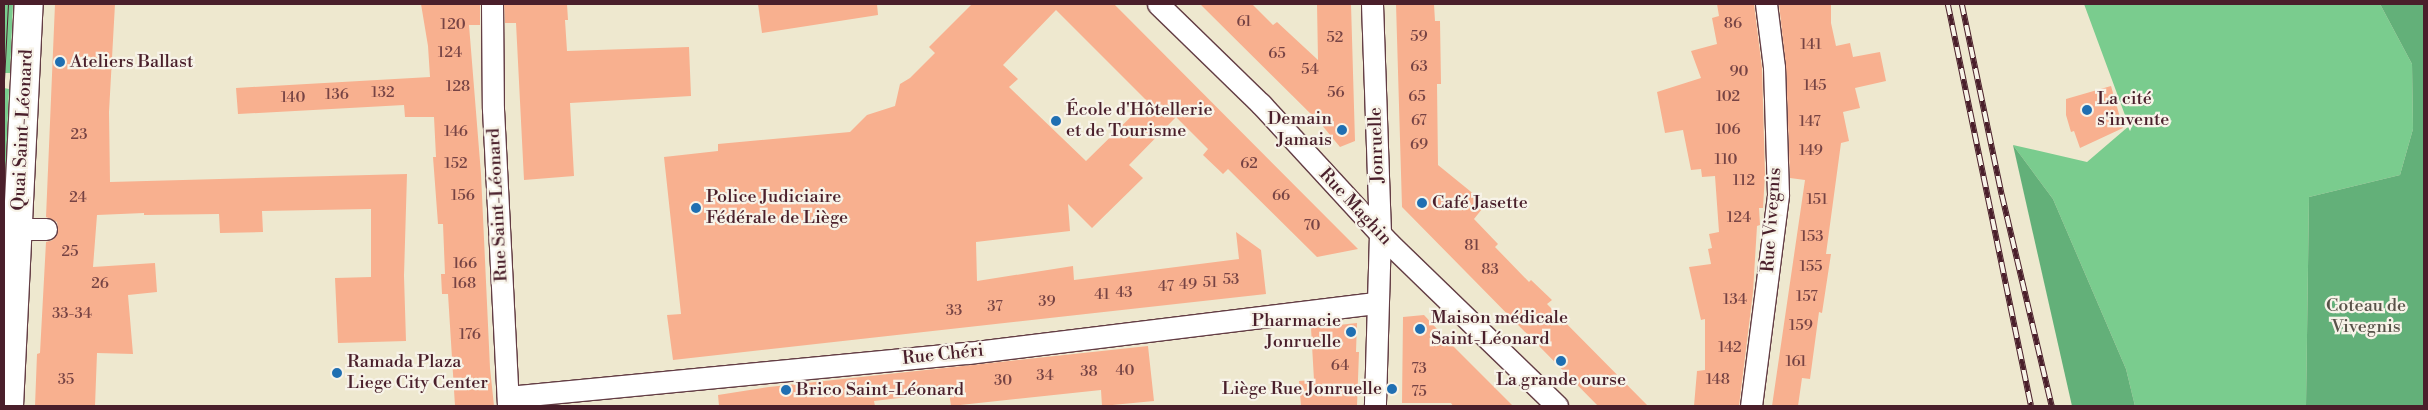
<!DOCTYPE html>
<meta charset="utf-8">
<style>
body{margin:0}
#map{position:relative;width:2428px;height:410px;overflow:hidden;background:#eee8cf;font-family:"Libre Bodoni",serif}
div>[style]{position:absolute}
.green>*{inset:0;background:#7acc8e}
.forest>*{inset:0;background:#63b079}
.building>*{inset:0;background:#f8b08f}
.roads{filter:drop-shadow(1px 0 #633d44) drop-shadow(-1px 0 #633d44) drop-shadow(0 1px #633d44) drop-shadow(0 -1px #633d44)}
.minor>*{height:21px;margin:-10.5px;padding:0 10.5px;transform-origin:10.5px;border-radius:10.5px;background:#fff}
.secondary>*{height:28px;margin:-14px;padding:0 14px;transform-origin:14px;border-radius:14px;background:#fff}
.tram>*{height:1px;margin:-0.5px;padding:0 0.5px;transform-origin:0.5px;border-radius:0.5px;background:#4a1f2b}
.rail>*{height:5.5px;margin-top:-2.75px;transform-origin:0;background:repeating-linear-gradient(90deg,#f7f3e8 0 11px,#4a1f2b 0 22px);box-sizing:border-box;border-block:1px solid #4a1f2b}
.dots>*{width:14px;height:14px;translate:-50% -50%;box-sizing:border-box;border:2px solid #f7f3e8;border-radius:50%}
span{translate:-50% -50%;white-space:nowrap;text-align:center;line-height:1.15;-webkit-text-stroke:4.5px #f7f3e8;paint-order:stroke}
.number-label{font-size:15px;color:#764344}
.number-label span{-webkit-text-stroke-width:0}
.poi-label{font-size:18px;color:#4a1f2b}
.left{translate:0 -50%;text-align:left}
.right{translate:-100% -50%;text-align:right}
.street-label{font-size:18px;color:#4a1f2b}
.park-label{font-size:18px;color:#585349}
.frame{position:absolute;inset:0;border:5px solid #4a1f2b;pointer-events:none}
</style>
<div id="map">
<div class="green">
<div style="clip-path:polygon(4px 4px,13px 4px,10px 73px,4px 73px)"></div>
<div style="clip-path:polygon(2084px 4px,2380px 4px,2412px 64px,2413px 129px,2400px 175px,2309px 197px,2306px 406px,2135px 406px,2126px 369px,2053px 199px,2013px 145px,2087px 162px,2129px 126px)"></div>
<div style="clip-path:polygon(4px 88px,9px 89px,4px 207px)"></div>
</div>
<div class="forest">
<div style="clip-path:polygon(2380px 4px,2424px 4px,2424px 406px,2306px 406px,2309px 197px,2400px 175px,2413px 129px,2412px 64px)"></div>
<div style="clip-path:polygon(2013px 145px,2053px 199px,2126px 369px,2135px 406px,2072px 406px)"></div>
</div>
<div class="building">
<div style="clip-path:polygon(55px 4px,115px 4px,109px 112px,110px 182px,407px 174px,404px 276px,406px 341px,338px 343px,335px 278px,371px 277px,371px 209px,262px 211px,263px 232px,220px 233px,219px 214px,144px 215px,144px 213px,97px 215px,93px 267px,155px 263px,157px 292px,128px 295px,133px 354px,97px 353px,95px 406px,35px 406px,37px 354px,40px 353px,46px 242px,53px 240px,58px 229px,57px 222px,46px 217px)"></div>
<div style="clip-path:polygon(421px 4px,480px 4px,480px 25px,469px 25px,481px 174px,490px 368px,494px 406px,455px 406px,448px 294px,442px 294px,441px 274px,445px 274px,443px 224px,438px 224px,433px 157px,436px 157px,434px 117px,405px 117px,404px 105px,238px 114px,236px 88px,430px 77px,428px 46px)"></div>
<div style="clip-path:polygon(504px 4px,567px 4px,568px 20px,565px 20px,567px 51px,689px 47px,691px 96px,570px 103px,574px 176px,524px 180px,516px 23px,505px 23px)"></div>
<div style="clip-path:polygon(758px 4px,877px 4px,878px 15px,762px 33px)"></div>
<div style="clip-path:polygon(evenodd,972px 4px,1114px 4px,1358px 249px,1317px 257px,1228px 169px,1223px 174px,1203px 155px,1208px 149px,1176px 117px,1129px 165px,1143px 178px,1092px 228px,1068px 204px,1070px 231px,976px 242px,977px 281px,1073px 266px,1074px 280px,1239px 259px,1236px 232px,1261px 250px,1266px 294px,673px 360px,667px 315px,681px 314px,664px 157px,718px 151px,718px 144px,850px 132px,867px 115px,895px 106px,900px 84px,910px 78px,935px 53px,929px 47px,972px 4px,1056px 10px,1147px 101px,1086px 161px,1009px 87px,1018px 79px,1003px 65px,1056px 10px)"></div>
<div style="clip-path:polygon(1200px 4px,1252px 4px,1273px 25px,1277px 22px,1318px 60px,1317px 4px,1351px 4px,1355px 141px,1340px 147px,1321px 124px)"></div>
<div style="clip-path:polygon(1396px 4px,1434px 4px,1435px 21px,1440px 21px,1441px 84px,1437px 84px,1438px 165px,1486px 204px,1474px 219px,1498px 244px,1495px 247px,1529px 282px,1531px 280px,1552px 300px,1547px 304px,1648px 406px,1598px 406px,1402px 207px)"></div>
<div style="clip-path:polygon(1717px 4px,1754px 4px,1762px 68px,1765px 175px,1763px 208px,1759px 208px,1760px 225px,1757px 226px,1753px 292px,1739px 406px,1694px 406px,1697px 371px,1705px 370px,1705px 319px,1701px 320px,1689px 267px,1711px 264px,1708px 249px,1712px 248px,1709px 234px,1719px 232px,1715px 176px,1702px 177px,1701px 169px,1691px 170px,1683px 130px,1665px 133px,1657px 92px,1701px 78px,1691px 51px,1717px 44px,1712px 18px,1719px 16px)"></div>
<div style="clip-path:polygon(1779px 4px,1831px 4px,1831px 23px,1836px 46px,1850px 43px,1853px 57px,1880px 52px,1886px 81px,1855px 88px,1860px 108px,1843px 112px,1849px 141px,1841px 143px,1826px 254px,1831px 254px,1822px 313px,1819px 312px,1810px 379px,1802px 378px,1798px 406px,1772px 406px,1805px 180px,1790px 178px,1786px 67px)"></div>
<div style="clip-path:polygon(2111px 86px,2123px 128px,2080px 148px,2074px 131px,2071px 132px,2066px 115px,2066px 99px)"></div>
<div style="clip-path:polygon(1424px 315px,1451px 344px,1513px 406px,1453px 406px,1451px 403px,1402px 403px,1403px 317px)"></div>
<div style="clip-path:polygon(1357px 323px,1356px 352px,1359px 352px,1357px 406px,1301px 406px,1299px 381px,1314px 380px,1311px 328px)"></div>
<div style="clip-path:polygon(1148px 346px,1154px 401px,1102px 406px,1101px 390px,951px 406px,949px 392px,874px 401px,875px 406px,719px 406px,718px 395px,769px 387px)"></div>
</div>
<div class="roads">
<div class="minor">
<div style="left:492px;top:4px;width:105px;rotate:89.5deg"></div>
<div style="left:493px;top:109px;width:297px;rotate:87.1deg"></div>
<div style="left:1158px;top:4px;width:144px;rotate:44.2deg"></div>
<div style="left:1261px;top:104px;width:189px;rotate:47.4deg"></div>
<div style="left:1389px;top:243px;width:234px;rotate:44.1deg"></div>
<div style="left:1372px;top:4px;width:230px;rotate:88deg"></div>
<div style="left:1380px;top:234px;width:172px;rotate:91.7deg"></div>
<div style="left:18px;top:229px;width:28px"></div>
<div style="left:508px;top:397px;width:462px;rotate:-5.5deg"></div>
<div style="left:968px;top:353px;width:412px;rotate:-7deg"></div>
<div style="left:1751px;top:406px;width:214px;rotate:-82.7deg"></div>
<div style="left:1778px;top:194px;width:127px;rotate:-91.8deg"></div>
<div style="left:1774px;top:67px;width:64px;rotate:-97.2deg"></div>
</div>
<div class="secondary">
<div style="left:9px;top:406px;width:402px;rotate:-87.2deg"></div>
</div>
</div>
<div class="tram">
<div style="left:4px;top:80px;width:76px;rotate:-87deg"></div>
</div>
<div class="rail">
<div style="left:1948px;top:4px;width:410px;rotate:78.3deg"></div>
<div style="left:1962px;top:4px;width:195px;rotate:78.2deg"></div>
<div style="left:2002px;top:195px;width:217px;rotate:76.7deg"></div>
</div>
<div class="dots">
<div style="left:60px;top:62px;background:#1f6fb2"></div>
<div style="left:2087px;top:110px;background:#1f6fb2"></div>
<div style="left:1056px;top:121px;background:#1f6fb2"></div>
<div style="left:1342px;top:130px;background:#1f6fb2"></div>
<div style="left:1422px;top:203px;background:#1f6fb2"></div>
<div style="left:696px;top:208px;background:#1f6fb2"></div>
<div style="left:1420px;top:329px;background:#1f6fb2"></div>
<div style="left:1351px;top:332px;background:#1f6fb2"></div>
<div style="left:1561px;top:361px;background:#1f6fb2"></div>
<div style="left:337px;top:373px;background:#1f6fb2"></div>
<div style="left:1392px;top:389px;background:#1f6fb2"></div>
<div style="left:786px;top:390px;background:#1f6fb2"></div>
</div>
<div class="number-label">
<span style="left:1244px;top:22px">61</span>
<span style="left:1733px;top:24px">86</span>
<span style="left:453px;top:25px">120</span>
<span style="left:1419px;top:37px">59</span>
<span style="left:1335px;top:38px">52</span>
<span style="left:1811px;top:45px">141</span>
<span style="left:450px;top:53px">124</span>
<span style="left:1277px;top:54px">65</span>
<span style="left:1419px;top:67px">63</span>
<span style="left:1310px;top:70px">54</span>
<span style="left:1739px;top:72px">90</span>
<span style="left:1815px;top:86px">145</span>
<span style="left:458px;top:87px">128</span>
<span style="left:383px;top:93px">132</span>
<span style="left:1336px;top:93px">56</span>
<span style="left:337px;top:95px">136</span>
<span style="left:1417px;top:97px">65</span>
<span style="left:1728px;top:97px">102</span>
<span style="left:293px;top:98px">140</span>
<span style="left:1419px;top:121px">67</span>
<span style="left:1810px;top:122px">147</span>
<span style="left:1728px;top:130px">106</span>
<span style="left:456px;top:132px">146</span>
<span style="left:79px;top:135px">23</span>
<span style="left:1419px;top:145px">69</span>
<span style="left:1811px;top:151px">149</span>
<span style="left:1726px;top:160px">110</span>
<span style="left:456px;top:164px">152</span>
<span style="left:1249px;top:164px">62</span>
<span style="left:1744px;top:181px">112</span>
<span style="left:463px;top:196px">156</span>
<span style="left:1281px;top:196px">66</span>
<span style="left:78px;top:198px">24</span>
<span style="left:1817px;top:200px">151</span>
<span style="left:1739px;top:218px">124</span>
<span style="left:1312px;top:226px">70</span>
<span style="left:1812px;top:237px">153</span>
<span style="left:1472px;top:246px">81</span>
<span style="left:70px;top:252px">25</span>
<span style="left:465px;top:264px">166</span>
<span style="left:1811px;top:267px">155</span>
<span style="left:1490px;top:270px">83</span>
<span style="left:1231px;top:280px">53</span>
<span style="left:1210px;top:283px">51</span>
<span style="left:100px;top:284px">26</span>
<span style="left:464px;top:284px">168</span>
<span style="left:1188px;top:285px">49</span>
<span style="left:1166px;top:287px">47</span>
<span style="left:1124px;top:293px">43</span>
<span style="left:1102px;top:295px">41</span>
<span style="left:1807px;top:297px">157</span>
<span style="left:1735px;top:300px">134</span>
<span style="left:1047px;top:302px">39</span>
<span style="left:995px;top:307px">37</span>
<span style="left:954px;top:311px">33</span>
<span style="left:72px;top:314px">33-34</span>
<span style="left:1801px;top:326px">159</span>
<span style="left:470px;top:335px">176</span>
<span style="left:1730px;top:348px">142</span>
<span style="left:1796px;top:362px">161</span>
<span style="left:1340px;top:366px">64</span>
<span style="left:1419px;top:369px">73</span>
<span style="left:1125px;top:371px">40</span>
<span style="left:1089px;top:372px">38</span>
<span style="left:1045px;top:376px">34</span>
<span style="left:66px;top:380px">35</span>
<span style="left:1718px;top:380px">148</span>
<span style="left:1003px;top:381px">30</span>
<span style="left:1419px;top:392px">75</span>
</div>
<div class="poi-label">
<span class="left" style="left:70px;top:62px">Ateliers Ballast</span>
<span class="left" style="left:2097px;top:110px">La cité<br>s'invente</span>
<span class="left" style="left:1066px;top:121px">École d'Hôtellerie<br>et de Tourisme</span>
<span class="right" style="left:1332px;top:130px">Demain<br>Jamais</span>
<span class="left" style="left:706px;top:208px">Police Judiciaire<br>Fédérale de Liège</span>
<span class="left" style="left:1432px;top:203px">Café Jasette</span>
<span class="left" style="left:1431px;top:329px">Maison médicale<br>Saint-Léonard</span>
<span class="right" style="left:1341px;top:332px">Pharmacie<br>Jonruelle</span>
<span class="left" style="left:347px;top:373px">Ramada Plaza<br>Liege City Center</span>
<span style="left:1561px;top:380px">La grande ourse</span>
<span class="right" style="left:1382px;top:389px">Liège Rue Jonruelle</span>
<span class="left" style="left:796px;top:390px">Brico Saint-Léonard</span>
</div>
<div class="street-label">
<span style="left:23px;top:130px;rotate:-87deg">Quai Saint-Léonard</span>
<span style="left:1377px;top:145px;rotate:-92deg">Jonruelle</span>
<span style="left:498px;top:205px;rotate:-93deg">Rue Saint-Léonard</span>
<span style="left:1355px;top:207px;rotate:47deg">Rue Maghin</span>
<span style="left:1772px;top:220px;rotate:-86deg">Rue Vivegnis</span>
<span style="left:943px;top:355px;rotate:-6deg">Rue Chéri</span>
</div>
<div class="park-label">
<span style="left:2366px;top:317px">Coteau de<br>Vivegnis</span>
</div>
<div class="frame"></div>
</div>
